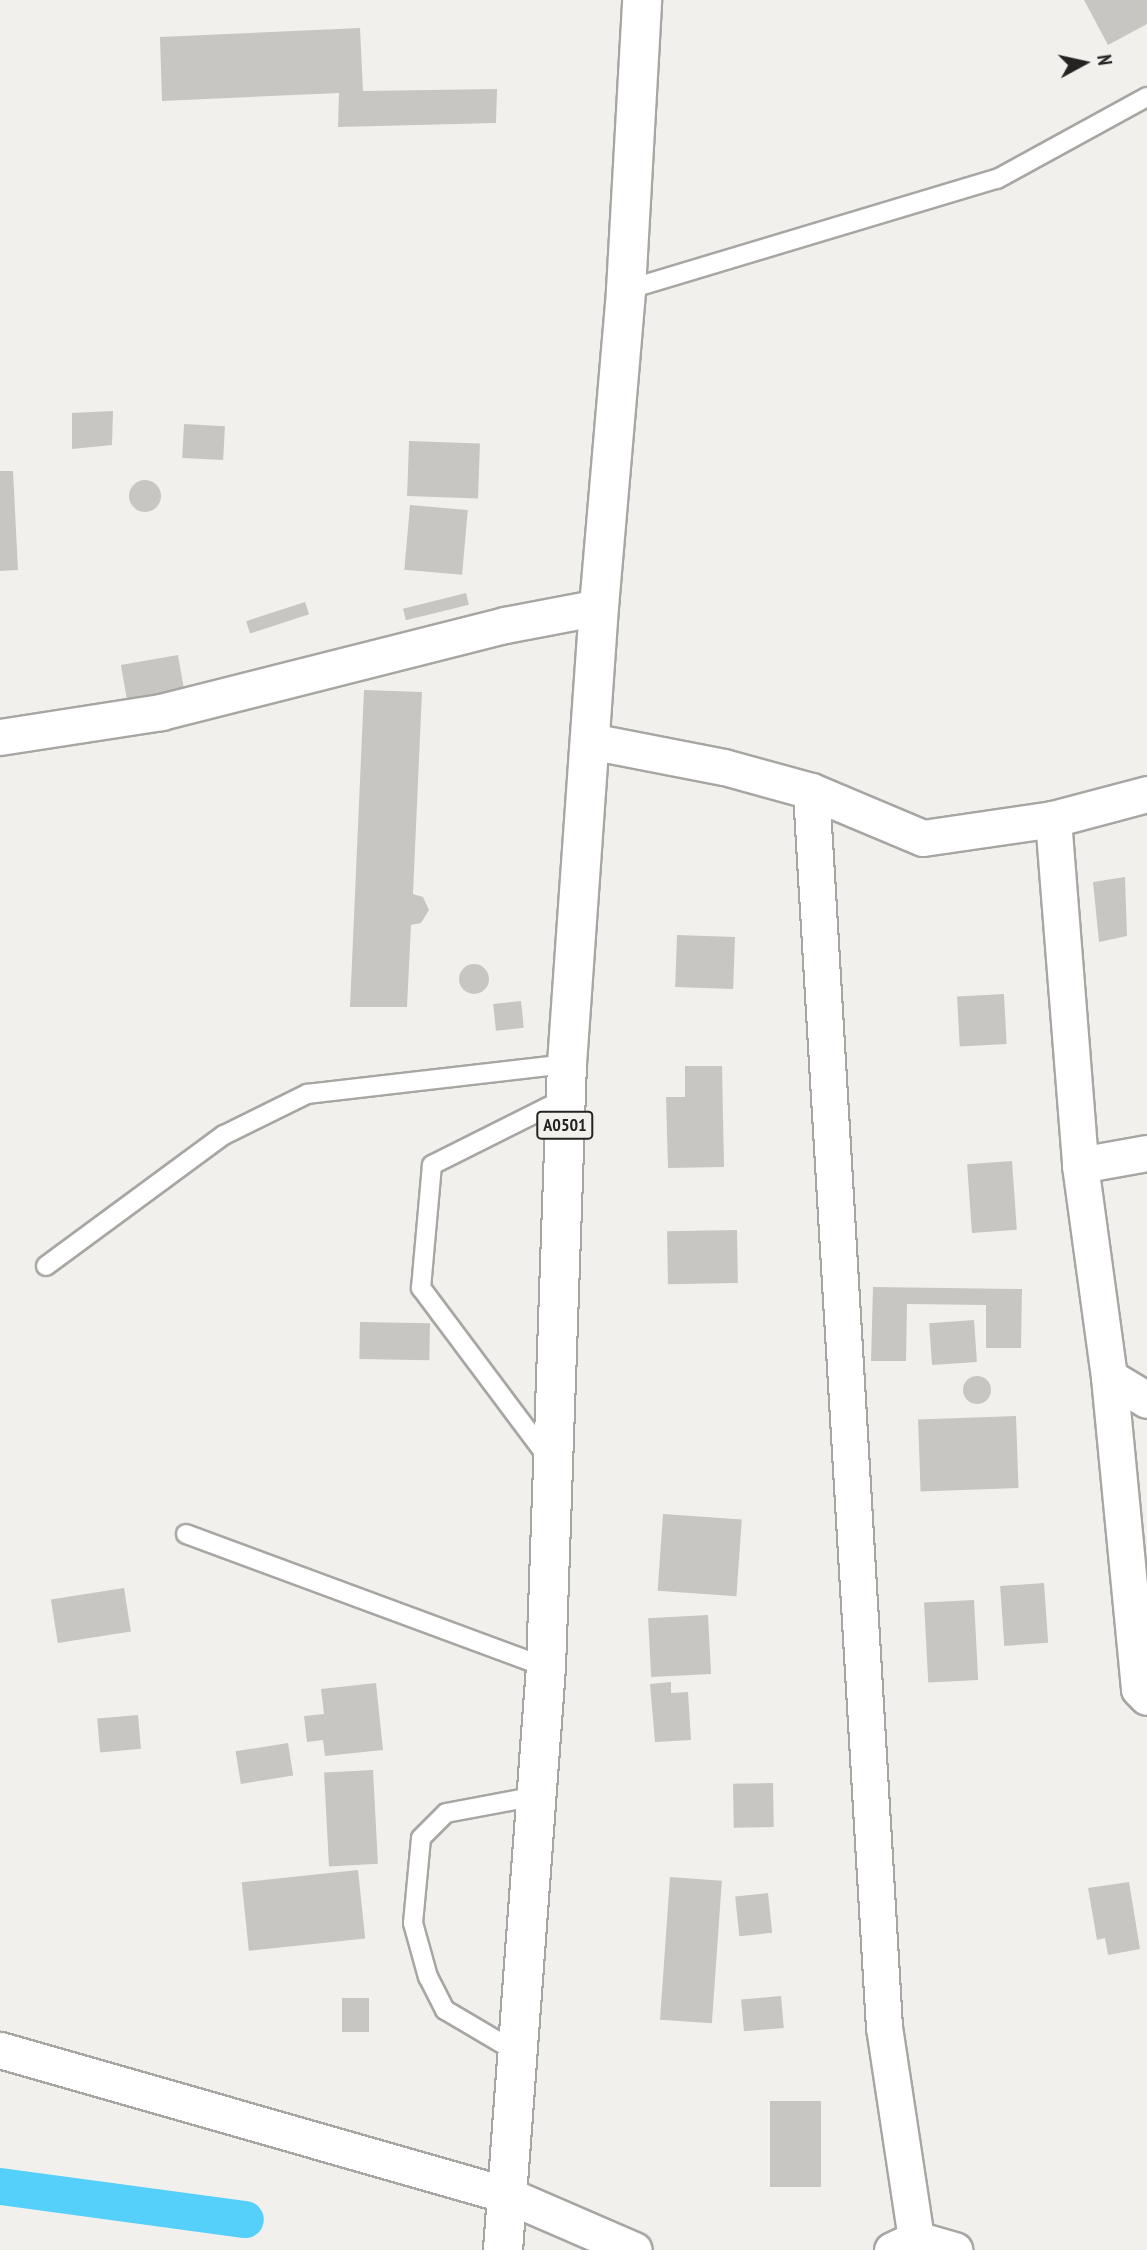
<!DOCTYPE html>
<style>
body{margin:0}
#map{position:relative;width:1147px;height:2250px;overflow:hidden;background:#f2f0ed;font-family:"PT Sans Narrow",sans-serif}
div>[style]{position:absolute}
.canal>*{height:37px;margin:-18.5px;padding:0 18.5px;transform-origin:18.5px;border-radius:18.5px;background:#54d0fa}
.building>*{inset:0;background:#c8c6c3;transform-origin:0 0}
.round{border-radius:50%}
.roads{filter:drop-shadow(2px 0 #a8a6a3) drop-shadow(-2px 0 #a8a6a3) drop-shadow(0 2px #a8a6a3) drop-shadow(0 -2px #a8a6a3)}
.service>*{height:18px;margin:-9px;padding:0 9px;transform-origin:9px;border-radius:9px;background:#fff}
.minor>*{height:35px;margin:-17.5px;padding:0 17.5px;transform-origin:17.5px;border-radius:17.5px;background:#fff}
.trunk>*{height:38px;margin:-19px;padding:0 19px;transform-origin:19px;border-radius:19px;background:#fff}
span{translate:-50% -50%;white-space:nowrap;text-align:center;line-height:1.15;-webkit-text-stroke:5px #f2f0ed;paint-order:stroke}
.shield-label span{padding:2px 5px;background:#f2f0ed;border:2px solid;border-radius:5px;-webkit-text-stroke-width:0}
.shield-label{font-size:18px;color:#242322;font-weight:700}
.north{position:absolute;left:1049px;top:28px;width:70px;height:70px;-webkit-text-stroke:5px #f2f0ed;paint-order:stroke;rotate:82deg;font-size:19px;font-weight:700;line-height:28px;text-align:center;color:#242322}
.north::after{content:'';display:block;margin:auto;width:24px;height:32px;background:#242322;clip-path:polygon(50% 0,100% 100%,50% 72%,0 100%)}
</style>
<div id="map">
<div class="canal">
<div style="left:0;top:2186px;width:247px;rotate:7.7deg"></div>
</div>
<div class="building">
<div style="clip-path:polygon(1084px 0,1147px 0,1147px 24px,1108px 45px)"></div>
<div style="clip-path:polygon(360px 28px,363px 91px,497px 89px,496px 123px,338px 127px,339px 93px,162px 101px,160px 37px)"></div>
<div style="clip-path:polygon(113px 411px,112px 445px,72px 449px,72px 413px)"></div>
<div style="left:184px;top:424px;width:41px;height:34px;rotate:3deg"></div>
<div style="left:409px;top:441px;width:71px;height:55px;rotate:2deg"></div>
<div style="clip-path:polygon(0 471px,13px 471px,18px 570px,0 571px)"></div>
<div class="round" style="left:129px;top:480px;width:32px;height:32px"></div>
<div style="left:410px;top:505px;width:58px;height:65px;rotate:5deg"></div>
<div style="left:466px;top:593px;width:12px;height:65px;rotate:76deg"></div>
<div style="left:305px;top:602px;width:13px;height:62px;rotate:72deg"></div>
<div style="left:178px;top:655px;width:36px;height:58px;rotate:80deg"></div>
<div style="clip-path:polygon(364px 690px,422px 692px,413px 894px,423px 897px,429px 910px,421px 923px,411px 925px,407px 1007px,350px 1007px)"></div>
<div style="clip-path:polygon(1125px 877px,1127px 936px,1099px 942px,1093px 882px)"></div>
<div style="left:677px;top:935px;width:58px;height:52px;rotate:2deg"></div>
<div class="round" style="left:459px;top:964px;width:30px;height:30px"></div>
<div style="left:1004px;top:994px;width:50px;height:47px;rotate:87deg"></div>
<div style="left:521px;top:1001px;width:27px;height:28px;rotate:84deg"></div>
<div style="clip-path:polygon(685px 1066px,722px 1066px,724px 1167px,668px 1168px,666px 1097px,685px 1097px)"></div>
<div style="left:1012px;top:1161px;width:69px;height:45px;rotate:86deg"></div>
<div style="left:737px;top:1230px;width:53px;height:70px;rotate:89deg"></div>
<div style="clip-path:polygon(873px 1287px,1022px 1289px,1021px 1348px,986px 1348px,986px 1305px,907px 1304px,906px 1361px,871px 1361px)"></div>
<div style="left:974px;top:1320px;width:42px;height:45px;rotate:86deg"></div>
<div style="left:360px;top:1322px;width:70px;height:37px;rotate:1deg"></div>
<div class="round" style="left:963px;top:1376px;width:28px;height:28px"></div>
<div style="left:1016px;top:1416px;width:72px;height:98px;rotate:88deg"></div>
<div style="left:663px;top:1514px;width:79px;height:77px;rotate:4deg"></div>
<div style="left:1044px;top:1583px;width:60px;height:44px;rotate:86deg"></div>
<div style="left:124px;top:1588px;width:44px;height:74px;rotate:81deg"></div>
<div style="left:974px;top:1600px;width:80px;height:50px;rotate:87deg"></div>
<div style="left:708px;top:1615px;width:59px;height:60px;rotate:87deg"></div>
<div style="clip-path:polygon(671px 1682px,671px 1693px,688px 1692px,691px 1740px,655px 1742px,650px 1684px)"></div>
<div style="clip-path:polygon(376px 1683px,383px 1750px,325px 1756px,323px 1740px,307px 1742px,304px 1716px,324px 1714px,321px 1689px)"></div>
<div style="left:138px;top:1715px;width:34px;height:41px;rotate:85deg"></div>
<div style="left:288px;top:1743px;width:33px;height:53px;rotate:81deg"></div>
<div style="left:373px;top:1770px;width:94px;height:49px;rotate:87deg"></div>
<div style="left:773px;top:1783px;width:44px;height:40px;rotate:89deg"></div>
<div style="left:358px;top:1870px;width:69px;height:117px;rotate:84deg"></div>
<div style="left:670px;top:1877px;width:52px;height:143px;rotate:4deg"></div>
<div style="clip-path:polygon(1129px 1882px,1140px 1949px,1108px 1955px,1105px 1938px,1097px 1940px,1088px 1888px)"></div>
<div style="left:768px;top:1893px;width:40px;height:33px;rotate:84deg"></div>
<div style="left:781px;top:1996px;width:32px;height:40px;rotate:85deg"></div>
<div style="left:342px;top:1998px;width:27px;height:34px"></div>
<div style="left:770px;top:2101px;width:51px;height:86px"></div>
</div>
<div class="roads">
<div class="service">
<div style="left:626px;top:290px;width:387px;rotate:-16.7deg"></div>
<div style="left:997px;top:179px;width:171px;rotate:-28.7deg"></div>
<div style="left:46px;top:1266px;width:221px;rotate:-36.4deg"></div>
<div style="left:224px;top:1135px;width:93px;rotate:-26.3deg"></div>
<div style="left:307px;top:1094px;width:262px;rotate:-6.6deg"></div>
<div style="left:549px;top:1459px;width:214px;rotate:-126.8deg"></div>
<div style="left:421px;top:1288px;width:123px;rotate:-84.9deg"></div>
<div style="left:432px;top:1165px;width:150px;rotate:-26.6deg"></div>
<div style="left:186px;top:1534px;width:384px;rotate:20.3deg"></div>
<div style="left:518px;top:2053px;width:85px;rotate:-149.5deg"></div>
<div style="left:445px;top:2010px;width:37px;rotate:-117deg"></div>
<div style="left:428px;top:1977px;width:56px;rotate:-105.5deg"></div>
<div style="left:413px;top:1923px;width:85px;rotate:-84.6deg"></div>
<div style="left:421px;top:1838px;width:35px;rotate:-45deg"></div>
<div style="left:446px;top:1813px;width:93px;rotate:-10.6deg"></div>
</div>
<div class="minor">
<div style="left:0;top:737px;width:163px;rotate:-8.8deg"></div>
<div style="left:161px;top:712px;width:355px;rotate:-14.2deg"></div>
<div style="left:505px;top:625px;width:96px;rotate:-10.8deg"></div>
<div style="left:590px;top:741px;width:136px;rotate:11deg"></div>
<div style="left:724px;top:767px;width:90px;rotate:15.4deg"></div>
<div style="left:811px;top:791px;width:121px;rotate:22.8deg"></div>
<div style="left:923px;top:838px;width:131px;rotate:-8.3deg"></div>
<div style="left:1053px;top:819px;width:97px;rotate:-14.9deg"></div>
<div style="left:811px;top:791px;width:1238px;rotate:86.62deg"></div>
<div style="left:884px;top:2027px;width:214px;rotate:81.4deg"></div>
<div style="left:1053px;top:819px;width:347px;rotate:85.5deg"></div>
<div style="left:1080px;top:1165px;width:214px;rotate:82.2deg"></div>
<div style="left:1109px;top:1377px;width:313px;rotate:84.5deg"></div>
<div style="left:1139px;top:1689px;width:11px;rotate:45deg"></div>
<div style="left:1080px;top:1165px;width:68px;rotate:-10.2deg"></div>
<div style="left:1109px;top:1377px;width:44px;rotate:31.2deg"></div>
<div style="left:0;top:2050px;width:527px;rotate:15.96deg"></div>
<div style="left:507px;top:2195px;width:138px;rotate:23.4deg"></div>
<div style="left:892px;top:2250px;width:26px;rotate:-25deg"></div>
<div style="left:916px;top:2239px;width:40px;rotate:16deg"></div>
</div>
<div class="trunk">
<div style="left:503px;top:2250px;width:585px;rotate:-85.78deg"></div>
<div style="left:546px;top:1667px;width:603px;rotate:-88.01deg"></div>
<div style="left:567px;top:1064px;width:458px;rotate:-86deg"></div>
<div style="left:599px;top:607px;width:318px;rotate:-85.1deg"></div>
<div style="left:626px;top:290px;width:290px;rotate:-86.8deg"></div>
</div>
</div>
<div class="shield-label">
<span style="left:565px;top:1125px">A0501</span>
</div>
<div class="north">N</div>
</div>
